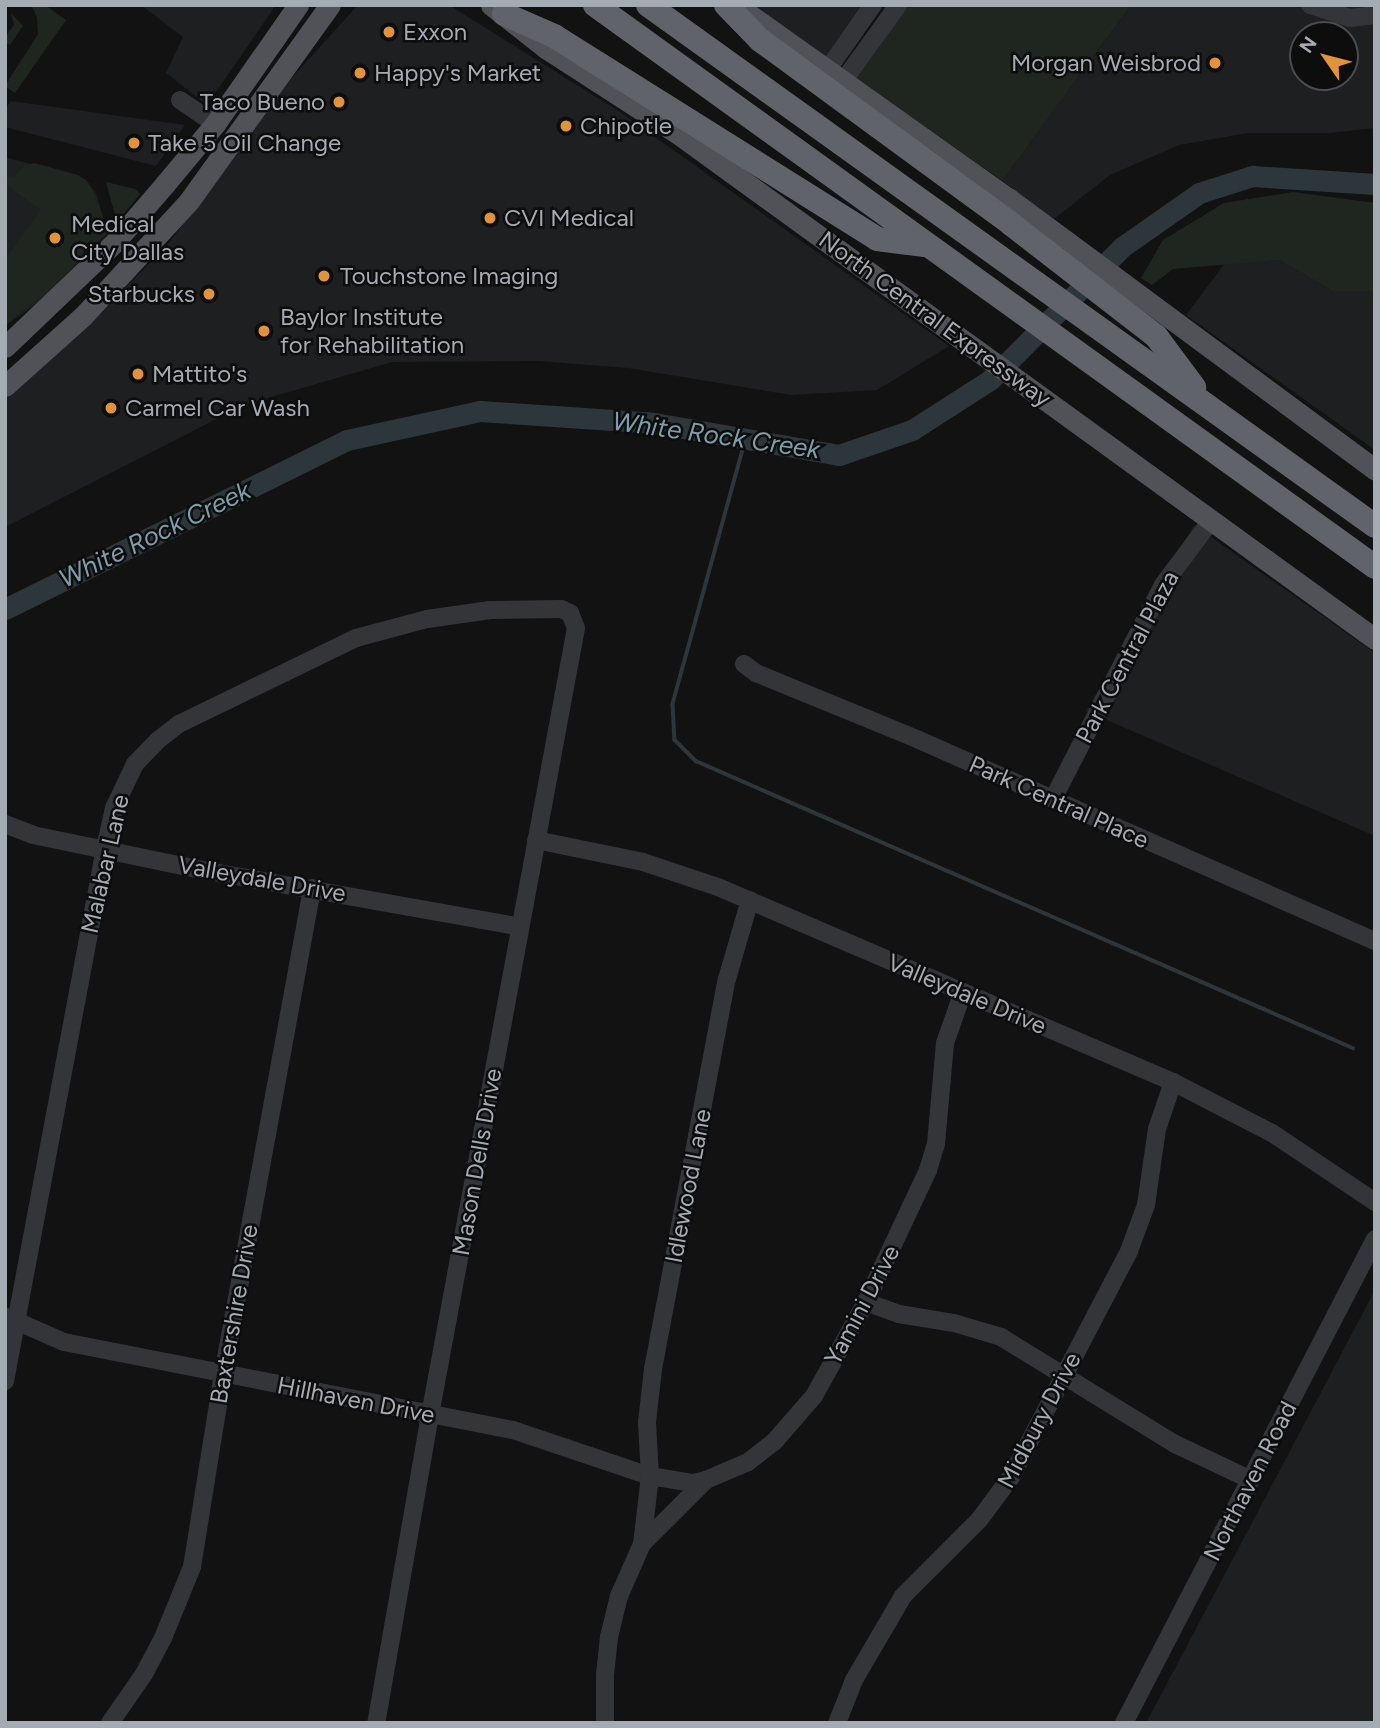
<!DOCTYPE html>
<style>
body{margin:0}
#map{position:relative;width:1380px;height:1728px;overflow:hidden;background:#121213;font-family:Figtree,sans-serif}
div>[style]{position:absolute}
.built>*{inset:0;background:#1e1f20}
.green>*{inset:0;background:#1f261f}
.stream>*{height:3.5px;margin:-1.75px;padding:0 1.75px;transform-origin:1.75px;border-radius:1.75px;background:#2d363b}
.river>*{height:21px;margin:-10.5px;padding:0 10.5px;transform-origin:10.5px;border-radius:10.5px;background:#2d363b}
.minor>*{height:18px;margin:-9px;padding:0 9px;transform-origin:9px;border-radius:9px;background:#333538}
.major>*{height:21px;margin:-10.5px;padding:0 10.5px;transform-origin:10.5px;border-radius:10.5px;background:#505257}
.highway>*{height:24px;margin:-12px;padding:0 12px;transform-origin:12px;border-radius:12px;background:#606369}
.dots>*{width:19px;height:19px;translate:-50% -50%;box-sizing:border-box;border:4px solid #0d0d0e;border-radius:50%}
span{translate:-50% -50%;white-space:nowrap;text-align:center;line-height:1.15;-webkit-text-stroke:5px #0d0d0e;paint-order:stroke}
.poi-label{font-size:24px;color:#a5abb3}
.left{translate:0 -50%;text-align:left}
.right{translate:-100% -50%;text-align:right}
.street-label{font-size:24px;color:#a5abb3}
.water-label{font-size:26px;color:#7e9dab;font-style:italic}
.frame{position:absolute;inset:0;border:7px solid #a5abb3;pointer-events:none}
.north{position:absolute;left:1289px;top:21px;width:70px;height:70px;box-sizing:border-box;background:#0d0d0e;border:2px solid #4a4c50;border-radius:50%;rotate:305deg;font-size:19px;font-weight:700;line-height:28px;text-align:center;color:#a5abb3}
.north::after{content:'';display:block;margin:auto;width:24px;height:32px;background:#e1933c;clip-path:polygon(50% 0,100% 100%,50% 72%,0 100%)}
</style>
<div id="map">
<div class="built">
<div style="clip-path:polygon(141px 5px,276px 5px,207px 105px,166px 73px,183px 37px)"></div>
<div style="clip-path:polygon(358px 5px,449px 5px,617px 110px,949px 346px,877px 390px,791px 395px,628px 368px,538px 361px,392px 362px,244px 405px,5px 527px,5px 399px,92px 321px,166px 247px,288px 82px)"></div>
<div style="clip-path:polygon(753px 5px,863px 5px,826px 57px)"></div>
<div style="clip-path:polygon(evenodd,1131px 5px,1375px 5px,1375px 128px,1329px 133px,1248px 133px,1179px 145px,1110px 175px,1054px 219px,1002px 181px,1131px 5px,1303px 35px,1345px 35px,1345px 77px,1303px 77px,1303px 35px)"></div>
<div style="clip-path:polygon(11px 101px,185px 125px,156px 166px,5px 127px,5px 109px)"></div>
<div style="clip-path:polygon(5px 157px,85px 179px,96px 193px,108px 233px,39px 302px,5px 326px)"></div>
<div style="clip-path:polygon(1279px 260px,1333px 291px,1375px 291px,1375px 450px,1186px 315px,1226px 262px)"></div>
<div style="clip-path:polygon(1194px 525px,1375px 653px,1375px 836px,1086px 711px)"></div>
<div style="clip-path:polygon(1375px 1290px,1375px 1723px,1146px 1723px,1190px 1640px)"></div>
</div>
<div class="green">
<div style="clip-path:polygon(31px 5px,45px 5px,66px 20px,15px 93px,5px 86px,38px 34px,37px 17px)"></div>
<div style="clip-path:polygon(907px 5px,1131px 5px,1002px 181px,855px 77px)"></div>
<div style="clip-path:polygon(11px 13px,23px 26px,10px 45px,5px 42px,5px 37px,14px 25px)"></div>
<div style="clip-path:polygon(34px 163px,78px 175px,87px 181px,95px 195px,107px 232px,46px 293px,5px 325px,5px 260px,41px 210px,5px 184px,5px 177px,15px 176px,24px 166px)"></div>
<div style="clip-path:polygon(106px 182px,135px 189px,140px 194px,117px 222px)"></div>
<div style="clip-path:polygon(1293px 192px,1375px 203px,1375px 291px,1333px 291px,1279px 260px,1173px 269px,1152px 285px,1141px 278px,1163px 240px,1224px 203px)"></div>
</div>
<div class="stream">
<div style="left:746px;top:439px;width:275px;rotate:105.4deg"></div>
<div style="left:673px;top:704px;width:36px;rotate:87deg"></div>
<div style="left:675px;top:740px;width:30px;rotate:45deg"></div>
<div style="left:696px;top:761px;width:717px;rotate:23.6deg"></div>
</div>
<div class="river">
<div style="left:5px;top:609px;width:381px;rotate:-26.3deg"></div>
<div style="left:347px;top:440px;width:136px;rotate:-12.3deg"></div>
<div style="left:480px;top:411px;width:174px;rotate:3.9deg"></div>
<div style="left:654px;top:423px;width:188px;rotate:9.8deg"></div>
<div style="left:839px;top:455px;width:77px;rotate:-18.9deg"></div>
<div style="left:912px;top:430px;width:93px;rotate:-32.7deg"></div>
<div style="left:990px;top:380px;width:187px;rotate:-45.2deg"></div>
<div style="left:1122px;top:247px;width:94px;rotate:-35deg"></div>
<div style="left:1199px;top:193px;width:56px;rotate:-17.8deg"></div>
<div style="left:1252px;top:176px;width:123px;rotate:3.7deg"></div>
</div>
<div class="minor">
<div style="left:1310px;top:5px;width:42px;rotate:18deg"></div>
<div style="left:1350px;top:18px;width:25px;rotate:-7deg"></div>
<div style="left:828px;top:69px;width:78px;rotate:-54.9deg"></div>
<div style="left:844px;top:80px;width:92px;rotate:-54.2deg"></div>
<div style="left:180px;top:100px;width:42px;rotate:34.4deg"></div>
<div style="left:744px;top:664px;width:15px;rotate:37deg"></div>
<div style="left:756px;top:673px;width:176px;rotate:22.3deg"></div>
<div style="left:919px;top:740px;width:498px;rotate:23.8deg"></div>
<div style="left:1053px;top:799px;width:241px;rotate:-62.8deg"></div>
<div style="left:1163px;top:585px;width:79px;rotate:-53.3deg"></div>
<div style="left:5px;top:824px;width:30px;rotate:21deg"></div>
<div style="left:33px;top:835px;width:178px;rotate:11.7deg"></div>
<div style="left:207px;top:871px;width:318px;rotate:10.1deg"></div>
<div style="left:536px;top:840px;width:109px;rotate:11.6deg"></div>
<div style="left:643px;top:862px;width:79px;rotate:18.4deg"></div>
<div style="left:718px;top:887px;width:495px;rotate:23.2deg"></div>
<div style="left:1173px;top:1082px;width:111px;rotate:27.3deg"></div>
<div style="left:1272px;top:1133px;width:124px;rotate:33.8deg"></div>
<div style="left:866px;top:1302px;width:35px;rotate:20deg"></div>
<div style="left:899px;top:1314px;width:56px;rotate:9.3deg"></div>
<div style="left:954px;top:1323px;width:49px;rotate:16.6deg"></div>
<div style="left:1001px;top:1337px;width:204px;rotate:31.6deg"></div>
<div style="left:1175px;top:1444px;width:84px;rotate:25.3deg"></div>
<div style="left:7px;top:1317px;width:62px;rotate:23.7deg"></div>
<div style="left:64px;top:1342px;width:458px;rotate:11.1deg"></div>
<div style="left:513px;top:1430px;width:145px;rotate:18.6deg"></div>
<div style="left:650px;top:1476px;width:44px;rotate:9.2deg"></div>
<div style="left:693px;top:1483px;width:13px;rotate:-13deg"></div>
<div style="left:5px;top:1381px;width:542px;rotate:-79.37deg"></div>
<div style="left:105px;top:848px;width:41px;rotate:-77.3deg"></div>
<div style="left:114px;top:808px;width:49px;rotate:-64.5deg"></div>
<div style="left:135px;top:764px;width:32px;rotate:-46deg"></div>
<div style="left:157px;top:741px;width:28px;rotate:-38deg"></div>
<div style="left:179px;top:724px;width:197px;rotate:-25.9deg"></div>
<div style="left:356px;top:638px;width:73px;rotate:-15deg"></div>
<div style="left:427px;top:619px;width:64px;rotate:-8.1deg"></div>
<div style="left:490px;top:610px;width:71px;rotate:-0.8deg"></div>
<div style="left:561px;top:609px;width:10px;rotate:24deg"></div>
<div style="left:570px;top:613px;width:16px;rotate:68deg"></div>
<div style="left:576px;top:628px;width:800px;rotate:100.51deg"></div>
<div style="left:430px;top:1415px;width:313px;rotate:99.9deg"></div>
<div style="left:642px;top:1544px;width:91px;rotate:-45deg"></div>
<div style="left:706px;top:1480px;width:46px;rotate:-23.2deg"></div>
<div style="left:748px;top:1462px;width:33px;rotate:-38deg"></div>
<div style="left:774px;top:1442px;width:61px;rotate:-49deg"></div>
<div style="left:814px;top:1396px;width:107px;rotate:-61deg"></div>
<div style="left:866px;top:1302px;width:146px;rotate:-64.8deg"></div>
<div style="left:928px;top:1170px;width:27px;rotate:-73deg"></div>
<div style="left:936px;top:1144px;width:101px;rotate:-84.9deg"></div>
<div style="left:945px;top:1043px;width:54px;rotate:-70.6deg"></div>
<div style="left:110px;top:1723px;width:60px;rotate:-55.2deg"></div>
<div style="left:144px;top:1674px;width:41px;rotate:-62.2deg"></div>
<div style="left:163px;top:1638px;width:77px;rotate:-67.8deg"></div>
<div style="left:192px;top:1567px;width:195px;rotate:-80.9deg"></div>
<div style="left:223px;top:1374px;width:494px;rotate:-79.6deg"></div>
<div style="left:605px;top:1723px;width:48px;rotate:-90deg"></div>
<div style="left:605px;top:1675px;width:38px;rotate:-84deg"></div>
<div style="left:609px;top:1637px;width:42px;rotate:-76.3deg"></div>
<div style="left:619px;top:1596px;width:57px;rotate:-66.1deg"></div>
<div style="left:642px;top:1544px;width:68px;rotate:-83.3deg"></div>
<div style="left:650px;top:1476px;width:54px;rotate:-93.2deg"></div>
<div style="left:647px;top:1422px;width:53px;rotate:-83.5deg"></div>
<div style="left:653px;top:1369px;width:397px;rotate:-79.3deg"></div>
<div style="left:727px;top:979px;width:82px;rotate:-73.8deg"></div>
<div style="left:837px;top:1723px;width:46px;rotate:-68.4deg"></div>
<div style="left:854px;top:1680px;width:97px;rotate:-59.7deg"></div>
<div style="left:903px;top:1596px;width:107px;rotate:-45deg"></div>
<div style="left:979px;top:1520px;width:54px;rotate:-53.3deg"></div>
<div style="left:1011px;top:1477px;width:255px;rotate:-62.4deg"></div>
<div style="left:1129px;top:1251px;width:49px;rotate:-69.7deg"></div>
<div style="left:1146px;top:1205px;width:77px;rotate:-81.8deg"></div>
<div style="left:1157px;top:1129px;width:50px;rotate:-71.2deg"></div>
<div style="left:1124px;top:1723px;width:545px;rotate:-62.59deg"></div>
</div>
<div class="major">
<div style="left:491px;top:5px;width:71px;rotate:38.2deg"></div>
<div style="left:547px;top:49px;width:155px;rotate:32.9deg"></div>
<div style="left:677px;top:133px;width:862px;rotate:35.94deg"></div>
<div style="left:736px;top:5px;width:334px;rotate:35.4deg"></div>
<div style="left:1008px;top:198px;width:457px;rotate:36.5deg"></div>
<div style="left:5px;top:347px;width:152px;rotate:-43.7deg"></div>
<div style="left:115px;top:242px;width:77px;rotate:-49.2deg"></div>
<div style="left:165px;top:184px;width:78px;rotate:-50.2deg"></div>
<div style="left:215px;top:124px;width:145px;rotate:-55.1deg"></div>
<div style="left:5px;top:386px;width:105px;rotate:-41.9deg"></div>
<div style="left:83px;top:316px;width:156px;rotate:-47.3deg"></div>
<div style="left:189px;top:201px;width:241px;rotate:-54.3deg"></div>
</div>
<div class="highway">
<div style="left:595px;top:5px;width:961px;rotate:35.77deg"></div>
<div style="left:648px;top:5px;width:894px;rotate:35.63deg"></div>
<div style="left:726px;top:5px;width:49px;rotate:45.8deg"></div>
<div style="left:760px;top:40px;width:311px;rotate:36.2deg"></div>
<div style="left:1011px;top:224px;width:183px;rotate:37.7deg"></div>
<div style="left:1156px;top:336px;width:64px;rotate:53.3deg"></div>
<div style="left:504px;top:14px;width:55px;rotate:23.7deg"></div>
<div style="left:554px;top:36px;width:381px;rotate:32.1deg"></div>
<div style="left:877px;top:239px;width:46px;rotate:7.4deg"></div>
</div>
<div class="dots">
<div style="left:389px;top:32px;background:#e1933c"></div>
<div style="left:1215px;top:63px;background:#e1933c"></div>
<div style="left:360px;top:73px;background:#e1933c"></div>
<div style="left:339px;top:102px;background:#e1933c"></div>
<div style="left:566px;top:126px;background:#e1933c"></div>
<div style="left:134px;top:143px;background:#e1933c"></div>
<div style="left:490px;top:218px;background:#e1933c"></div>
<div style="left:55px;top:238px;background:#e1933c"></div>
<div style="left:324px;top:276px;background:#e1933c"></div>
<div style="left:209px;top:294px;background:#e1933c"></div>
<div style="left:264px;top:331px;background:#e1933c"></div>
<div style="left:138px;top:374px;background:#e1933c"></div>
<div style="left:111px;top:408px;background:#e1933c"></div>
</div>
<div class="poi-label">
<span class="left" style="left:403px;top:32px">Exxon</span>
<span class="right" style="left:1201px;top:63px">Morgan Weisbrod</span>
<span class="left" style="left:374px;top:73px">Happy's Market</span>
<span class="right" style="left:325px;top:102px">Taco Bueno</span>
<span class="left" style="left:580px;top:126px">Chipotle</span>
<span class="left" style="left:148px;top:143px">Take 5 Oil Change</span>
<span class="left" style="left:504px;top:218px">CVI Medical</span>
<span class="left" style="left:71px;top:238px">Medical<br>City Dallas</span>
<span class="left" style="left:340px;top:276px">Touchstone Imaging</span>
<span class="right" style="left:195px;top:294px">Starbucks</span>
<span class="left" style="left:280px;top:331px">Baylor Institute<br>for Rehabilitation</span>
<span class="left" style="left:152px;top:374px">Mattito's</span>
<span class="left" style="left:125px;top:408px">Carmel Car Wash</span>
</div>
<div class="street-label">
<span style="left:935px;top:319px;rotate:36deg">North Central Expressway</span>
<span style="left:1127px;top:657px;rotate:-62deg">Park Central Plaza</span>
<span style="left:1059px;top:802px;rotate:24deg">Park Central Place</span>
<span style="left:105px;top:864px;rotate:-77deg">Malabar Lane</span>
<span style="left:262px;top:879px;rotate:10deg">Valleydale Drive</span>
<span style="left:967px;top:994px;rotate:23deg">Valleydale Drive</span>
<span style="left:477px;top:1162px;rotate:-80deg">Mason Dells Drive</span>
<span style="left:688px;top:1186px;rotate:-79deg">Idlewood Lane</span>
<span style="left:862px;top:1305px;rotate:-62deg">Yamini Drive</span>
<span style="left:234px;top:1314px;rotate:-80deg">Baxtershire Drive</span>
<span style="left:356px;top:1400px;rotate:11deg">Hillhaven Drive</span>
<span style="left:1039px;top:1420px;rotate:-62deg">Midbury Drive</span>
<span style="left:1250px;top:1481px;rotate:-63deg">Northaven Road</span>
</div>
<div class="water-label">
<span style="left:716px;top:436px;rotate:8deg">White Rock Creek</span>
<span style="left:155px;top:535px;rotate:-26deg">White Rock Creek</span>
</div>
<div class="frame"></div>
<div class="north">N</div>
</div>
